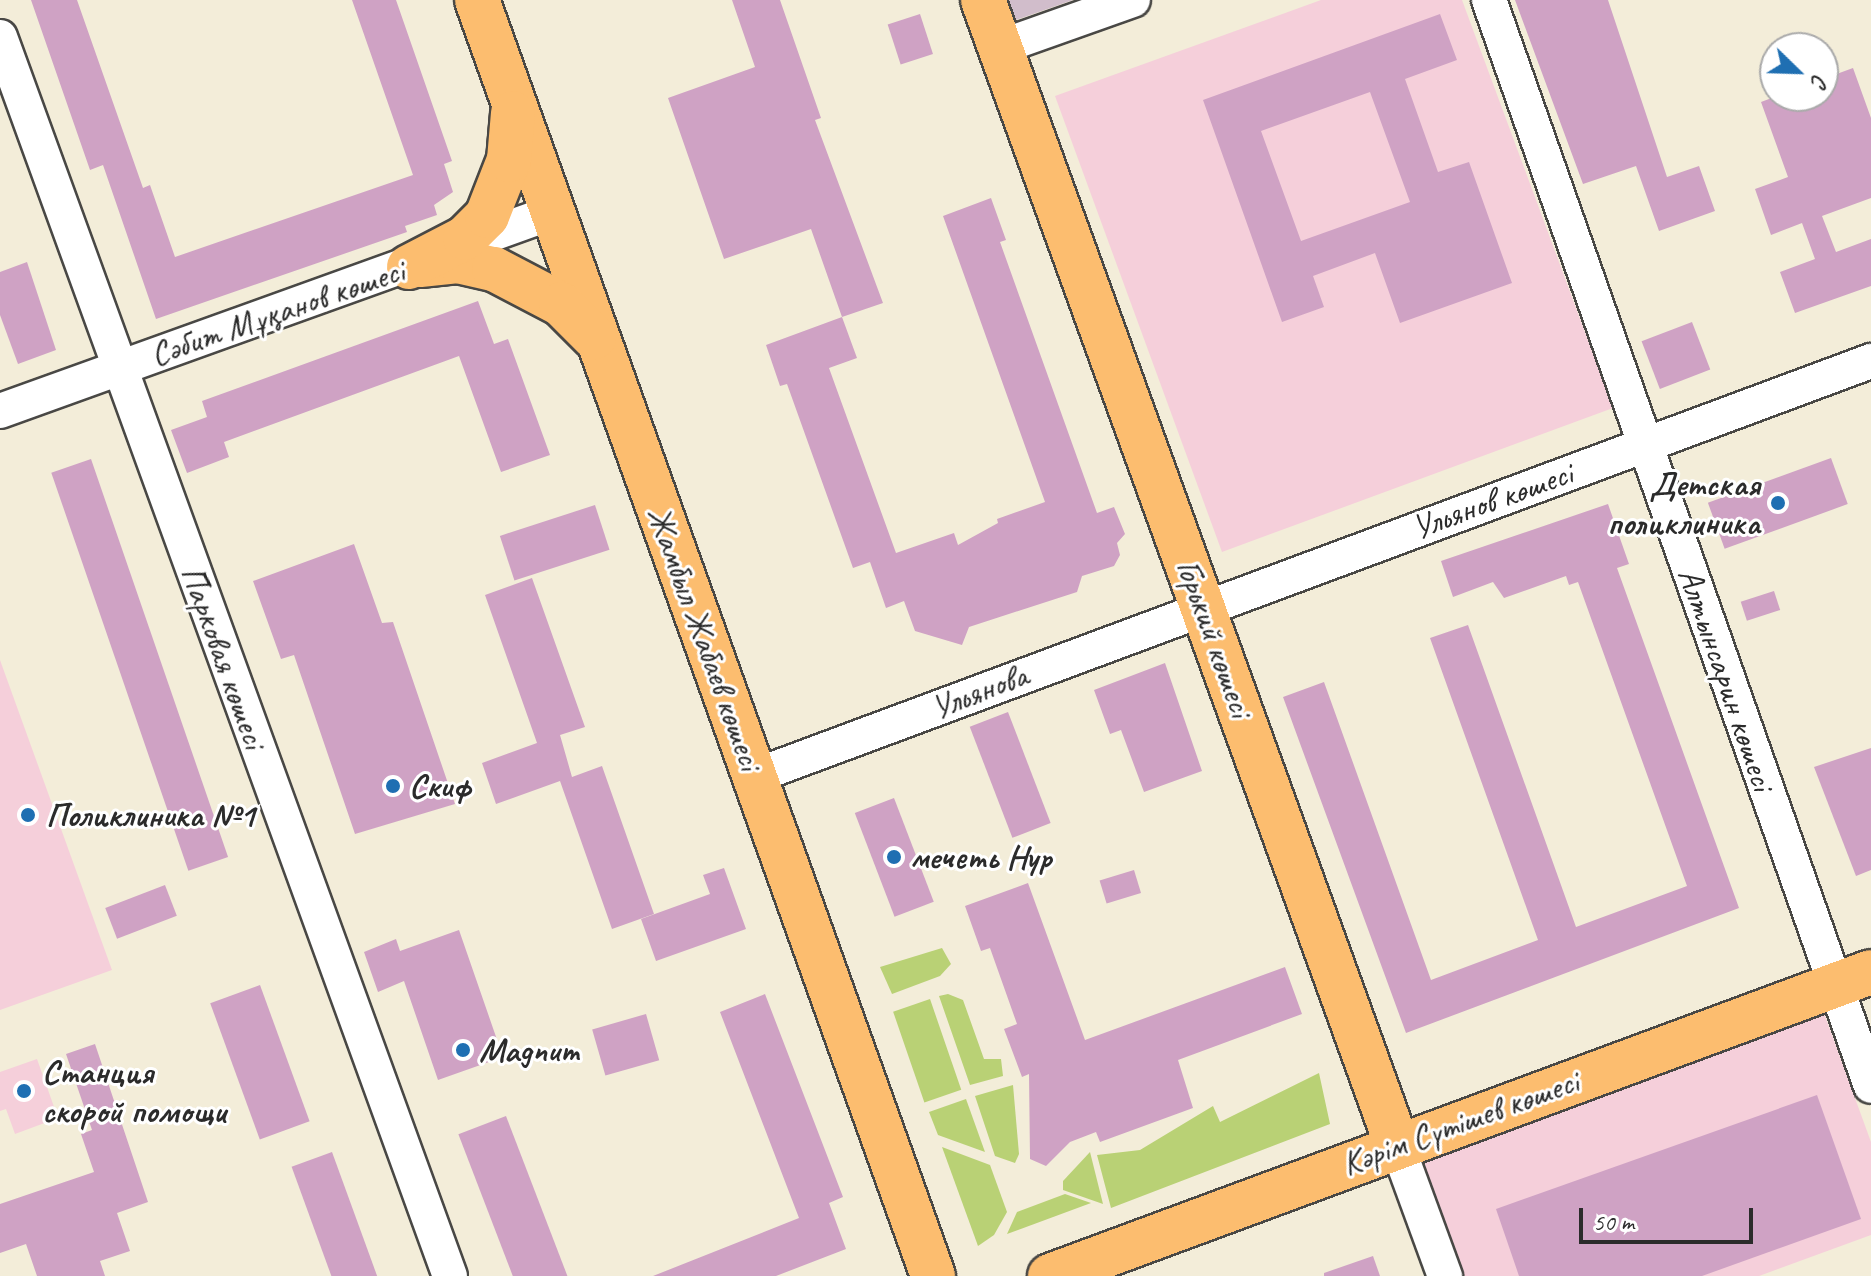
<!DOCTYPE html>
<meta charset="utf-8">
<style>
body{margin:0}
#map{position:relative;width:1871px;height:1276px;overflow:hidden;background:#f3edd9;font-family:Caveat,sans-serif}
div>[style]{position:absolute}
.built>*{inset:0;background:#f5cfda}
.industrial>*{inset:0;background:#d1bdcb}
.green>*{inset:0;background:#b9d175;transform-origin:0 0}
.building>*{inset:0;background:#cfa2c4;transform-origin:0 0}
.roads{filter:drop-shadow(2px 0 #494845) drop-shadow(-2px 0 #494845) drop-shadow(0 2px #494845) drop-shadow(0 -2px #494845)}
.minor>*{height:34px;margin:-17px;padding:0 17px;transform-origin:17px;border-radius:17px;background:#fff}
.major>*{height:44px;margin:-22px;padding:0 22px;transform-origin:22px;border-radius:22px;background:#fcbd6f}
.dots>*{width:22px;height:22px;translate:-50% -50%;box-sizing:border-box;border:4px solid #fff;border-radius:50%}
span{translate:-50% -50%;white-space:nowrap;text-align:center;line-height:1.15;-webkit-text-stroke:6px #fff;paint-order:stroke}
.street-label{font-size:34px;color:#2b2b2b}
.poi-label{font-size:34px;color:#2b2b2b;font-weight:700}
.right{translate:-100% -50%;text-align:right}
.left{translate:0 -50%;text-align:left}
.north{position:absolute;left:1759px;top:32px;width:80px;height:80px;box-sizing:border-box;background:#fff;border:2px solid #aaa;border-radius:50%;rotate:113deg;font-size:22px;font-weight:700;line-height:32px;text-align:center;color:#2b2b2b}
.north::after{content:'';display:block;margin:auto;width:28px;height:36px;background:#1f6fb2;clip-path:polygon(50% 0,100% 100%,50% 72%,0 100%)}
.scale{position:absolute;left:1579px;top:1208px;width:174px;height:36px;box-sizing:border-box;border:4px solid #2b2b2b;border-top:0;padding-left:10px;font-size:24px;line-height:28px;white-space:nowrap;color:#2b2b2b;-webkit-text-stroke:6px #fff;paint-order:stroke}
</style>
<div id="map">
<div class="built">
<div style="clip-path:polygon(1321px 0,1462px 0,1613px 408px,1222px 552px,1055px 96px)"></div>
<div style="clip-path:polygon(0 660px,112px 970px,0 1010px)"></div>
<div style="clip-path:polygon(1824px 1013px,1871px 1142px,1871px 1235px,1759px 1276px,1463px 1276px,1420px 1159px)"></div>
<div style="clip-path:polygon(37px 1059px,58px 1118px,15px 1134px,6px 1109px,0 1111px,0 1072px)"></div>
</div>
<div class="industrial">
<div style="clip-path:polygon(1005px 0,1073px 0,1013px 21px)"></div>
</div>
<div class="green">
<div style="clip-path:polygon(942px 948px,951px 964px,940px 976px,892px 994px,880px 967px)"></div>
<div style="clip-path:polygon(948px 994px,963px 1000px,984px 1059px,1001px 1059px,1003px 1076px,970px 1085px,939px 996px)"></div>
<div style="left:930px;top:999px;width:96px;height:39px;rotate:71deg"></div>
<div style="clip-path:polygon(1319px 1073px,1330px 1124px,1111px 1208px,1097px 1155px,1140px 1150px,1213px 1106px,1220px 1122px)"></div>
<div style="clip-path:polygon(1013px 1085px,1019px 1154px,1015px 1163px,995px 1156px,975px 1096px)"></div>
<div style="clip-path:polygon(966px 1099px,985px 1152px,938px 1135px,929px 1112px)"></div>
<div style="clip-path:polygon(942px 1147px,990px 1165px,1007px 1212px,994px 1235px,978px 1246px)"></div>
<div style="clip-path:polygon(1090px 1152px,1103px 1204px,1063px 1190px,1063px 1181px)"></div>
<div style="clip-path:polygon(1065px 1194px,1091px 1203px,1007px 1234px,1017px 1212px)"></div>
</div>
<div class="building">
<div style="clip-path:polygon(31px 0,77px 0,143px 188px,150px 185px,175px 257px,413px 175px,352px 0,396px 0,452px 161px,444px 164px,453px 192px,434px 205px,437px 215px,405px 226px,407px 232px,156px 319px,103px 165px,90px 170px)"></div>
<div style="clip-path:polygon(732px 0,780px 0,821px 118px,815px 120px,883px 303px,842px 317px,811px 229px,724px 259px,668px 98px,755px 67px)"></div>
<div style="clip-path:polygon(1515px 0,1608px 0,1667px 177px,1699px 166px,1715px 211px,1659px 231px,1636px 166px,1583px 184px)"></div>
<div style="left:920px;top:14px;width:42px;height:34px;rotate:72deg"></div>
<div style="clip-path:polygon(evenodd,1440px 14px,1457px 60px,1405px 79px,1438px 172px,1469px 162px,1512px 283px,1400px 323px,1375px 253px,1313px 276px,1324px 307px,1282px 322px,1203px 100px,1440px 14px,1370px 92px,1410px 202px,1301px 241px,1261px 131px,1370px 92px)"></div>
<div style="clip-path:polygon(1853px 68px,1871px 118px,1871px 198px,1822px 216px,1836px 252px,1871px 239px,1871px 286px,1795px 313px,1780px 272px,1815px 259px,1802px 223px,1771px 235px,1755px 189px,1788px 177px,1761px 102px,1777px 96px,1823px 96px,1823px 79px)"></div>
<div style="clip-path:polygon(991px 198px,1006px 240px,1000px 242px,1097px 513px,1114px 507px,1125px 534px,1117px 543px,1120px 555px,1114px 566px,1082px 576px,1077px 592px,969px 627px,962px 645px,915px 631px,904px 601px,886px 608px,870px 562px,853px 568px,787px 384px,780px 386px,766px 345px,842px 317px,857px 358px,829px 368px,896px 553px,954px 533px,958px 545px,998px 523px,997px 519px,1045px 502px,943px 216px)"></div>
<div style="clip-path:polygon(27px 262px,56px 350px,18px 364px,0 315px,0 272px)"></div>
<div style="clip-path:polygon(478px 301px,494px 344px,508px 339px,550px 455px,501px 472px,459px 356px,224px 442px,229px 457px,187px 473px,171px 430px,207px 417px,202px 401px)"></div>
<div style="left:1692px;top:322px;width:51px;height:54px;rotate:69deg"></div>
<div style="left:1831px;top:458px;width:49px;height:131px;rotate:70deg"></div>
<div style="left:91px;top:459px;width:421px;height:42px;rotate:71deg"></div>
<div style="clip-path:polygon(1608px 504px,1629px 564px,1617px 568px,1739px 908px,1406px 1033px,1283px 697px,1324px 682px,1431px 980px,1538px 940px,1430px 638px,1468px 625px,1576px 927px,1687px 886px,1578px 582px,1569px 585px,1566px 576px,1504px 598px,1493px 582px,1453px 597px,1441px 561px)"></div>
<div style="left:595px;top:505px;width:47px;height:100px;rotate:72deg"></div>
<div style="clip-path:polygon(354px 544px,382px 623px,393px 622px,455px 804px,355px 834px,294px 655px,281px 659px,253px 581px)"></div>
<div style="clip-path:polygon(532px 578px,585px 727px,560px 735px,572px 777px,602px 766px,654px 914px,612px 929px,560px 781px,496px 804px,482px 763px,537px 743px,485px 595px)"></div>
<div style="left:1774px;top:591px;width:20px;height:35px;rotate:72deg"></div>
<div style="clip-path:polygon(1165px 663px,1202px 771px,1144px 792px,1121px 730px,1110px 734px,1094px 690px)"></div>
<div style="left:1008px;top:712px;width:119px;height:41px;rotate:69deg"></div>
<div style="clip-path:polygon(1871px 748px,1871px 870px,1856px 876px,1814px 767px)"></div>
<div style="left:894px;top:798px;width:111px;height:42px;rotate:69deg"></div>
<div style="clip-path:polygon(724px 868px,746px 929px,656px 961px,641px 919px,710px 894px,703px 875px)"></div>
<div style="left:1134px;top:870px;width:24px;height:36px;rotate:73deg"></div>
<div style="clip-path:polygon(1028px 883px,1085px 1040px,1285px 967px,1302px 1014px,1178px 1060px,1193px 1108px,1100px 1142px,1096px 1132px,1070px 1142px,1046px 1166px,1030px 1159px,1029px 1074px,1022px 1077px,1004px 1029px,1017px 1024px,990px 948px,981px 951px,965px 906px)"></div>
<div style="left:165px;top:885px;width:33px;height:64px;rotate:69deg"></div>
<div style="clip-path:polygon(459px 930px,503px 1057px,438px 1080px,404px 981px,378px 992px,364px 952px,396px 939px,400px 951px)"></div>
<div style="left:260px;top:985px;width:145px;height:53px;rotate:70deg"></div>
<div style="clip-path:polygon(765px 994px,843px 1197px,829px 1203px,846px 1249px,776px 1276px,653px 1276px,799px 1218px,720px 1012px)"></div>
<div style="left:646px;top:1014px;width:48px;height:56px;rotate:74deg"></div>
<div style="clip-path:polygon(95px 1044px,148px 1202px,117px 1213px,130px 1251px,100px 1261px,105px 1276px,37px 1276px,26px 1244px,0 1253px,0 1204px,94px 1172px,81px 1134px,92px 1130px,66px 1054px)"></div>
<div style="clip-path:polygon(1817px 1095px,1861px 1219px,1702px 1276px,1519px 1276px,1496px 1209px)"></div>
<div style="left:506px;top:1116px;width:172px;height:51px;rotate:69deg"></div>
<div style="left:332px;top:1152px;width:132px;height:43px;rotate:70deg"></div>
<div style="clip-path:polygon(1373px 1256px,1380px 1276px,1324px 1276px,1324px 1273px)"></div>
</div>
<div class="roads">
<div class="minor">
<div style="left:1489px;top:0;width:1151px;rotate:70.62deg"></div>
<div style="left:0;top:37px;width:1318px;rotate:70.04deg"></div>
<div style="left:1000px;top:47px;width:141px;rotate:-19.5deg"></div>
<div style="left:0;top:411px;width:588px;rotate:-19.79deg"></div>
<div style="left:755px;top:776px;width:1191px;rotate:-20.4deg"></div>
<div style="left:1397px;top:1145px;width:140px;rotate:69.9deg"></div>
</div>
<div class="major">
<div style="left:477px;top:0;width:1355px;rotate:70.33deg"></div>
<div style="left:983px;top:0;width:1218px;rotate:70.12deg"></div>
<div style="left:420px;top:265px;width:38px;rotate:-6deg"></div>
<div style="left:458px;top:261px;width:37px;rotate:13deg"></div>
<div style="left:494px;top:269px;width:76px;rotate:27.6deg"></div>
<div style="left:561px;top:304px;width:47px;rotate:45deg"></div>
<div style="left:409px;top:267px;width:63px;rotate:-27.4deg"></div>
<div style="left:465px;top:238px;width:31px;rotate:-45deg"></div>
<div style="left:487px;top:216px;width:60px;rotate:-68.6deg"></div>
<div style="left:509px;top:160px;width:47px;rotate:-85.1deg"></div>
<div style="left:1050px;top:1276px;width:875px;rotate:-20.32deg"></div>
</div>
</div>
<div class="dots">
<div style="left:1778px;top:503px;background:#1f6fb2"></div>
<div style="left:393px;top:786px;background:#1f6fb2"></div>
<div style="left:28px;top:815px;background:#1f6fb2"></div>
<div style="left:894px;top:857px;background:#1f6fb2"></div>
<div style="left:463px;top:1050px;background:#1f6fb2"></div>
<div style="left:24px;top:1091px;background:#1f6fb2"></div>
</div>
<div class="street-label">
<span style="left:277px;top:312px;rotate:-19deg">Сәбит Мұқанов көшесі</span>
<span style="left:1492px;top:500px;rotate:-20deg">Ульянов көшесі</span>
<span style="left:705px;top:638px;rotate:70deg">Жамбыл Жабаев көшесі</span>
<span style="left:1215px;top:638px;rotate:70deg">Горький көшесі</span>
<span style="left:224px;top:657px;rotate:70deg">Парковая көшесі</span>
<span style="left:1727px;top:679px;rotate:71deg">Алтынсарин көшесі</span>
<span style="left:979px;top:691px;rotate:-21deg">Ульянова</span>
<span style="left:1460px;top:1122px;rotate:-20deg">Кәрім Сүтішев көшесі</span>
</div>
<div class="poi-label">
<span class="right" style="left:1760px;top:503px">Детская<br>поликлиника</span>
<span class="left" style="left:409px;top:786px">Скиф</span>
<span class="left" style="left:46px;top:815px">Поликлиника №1</span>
<span class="left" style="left:910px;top:857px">мечеть Нур</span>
<span class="left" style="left:479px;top:1050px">Magnum</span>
<span class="left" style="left:42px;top:1091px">Станция<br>скорой помощи</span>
</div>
<div class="north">С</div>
<div class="scale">50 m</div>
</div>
